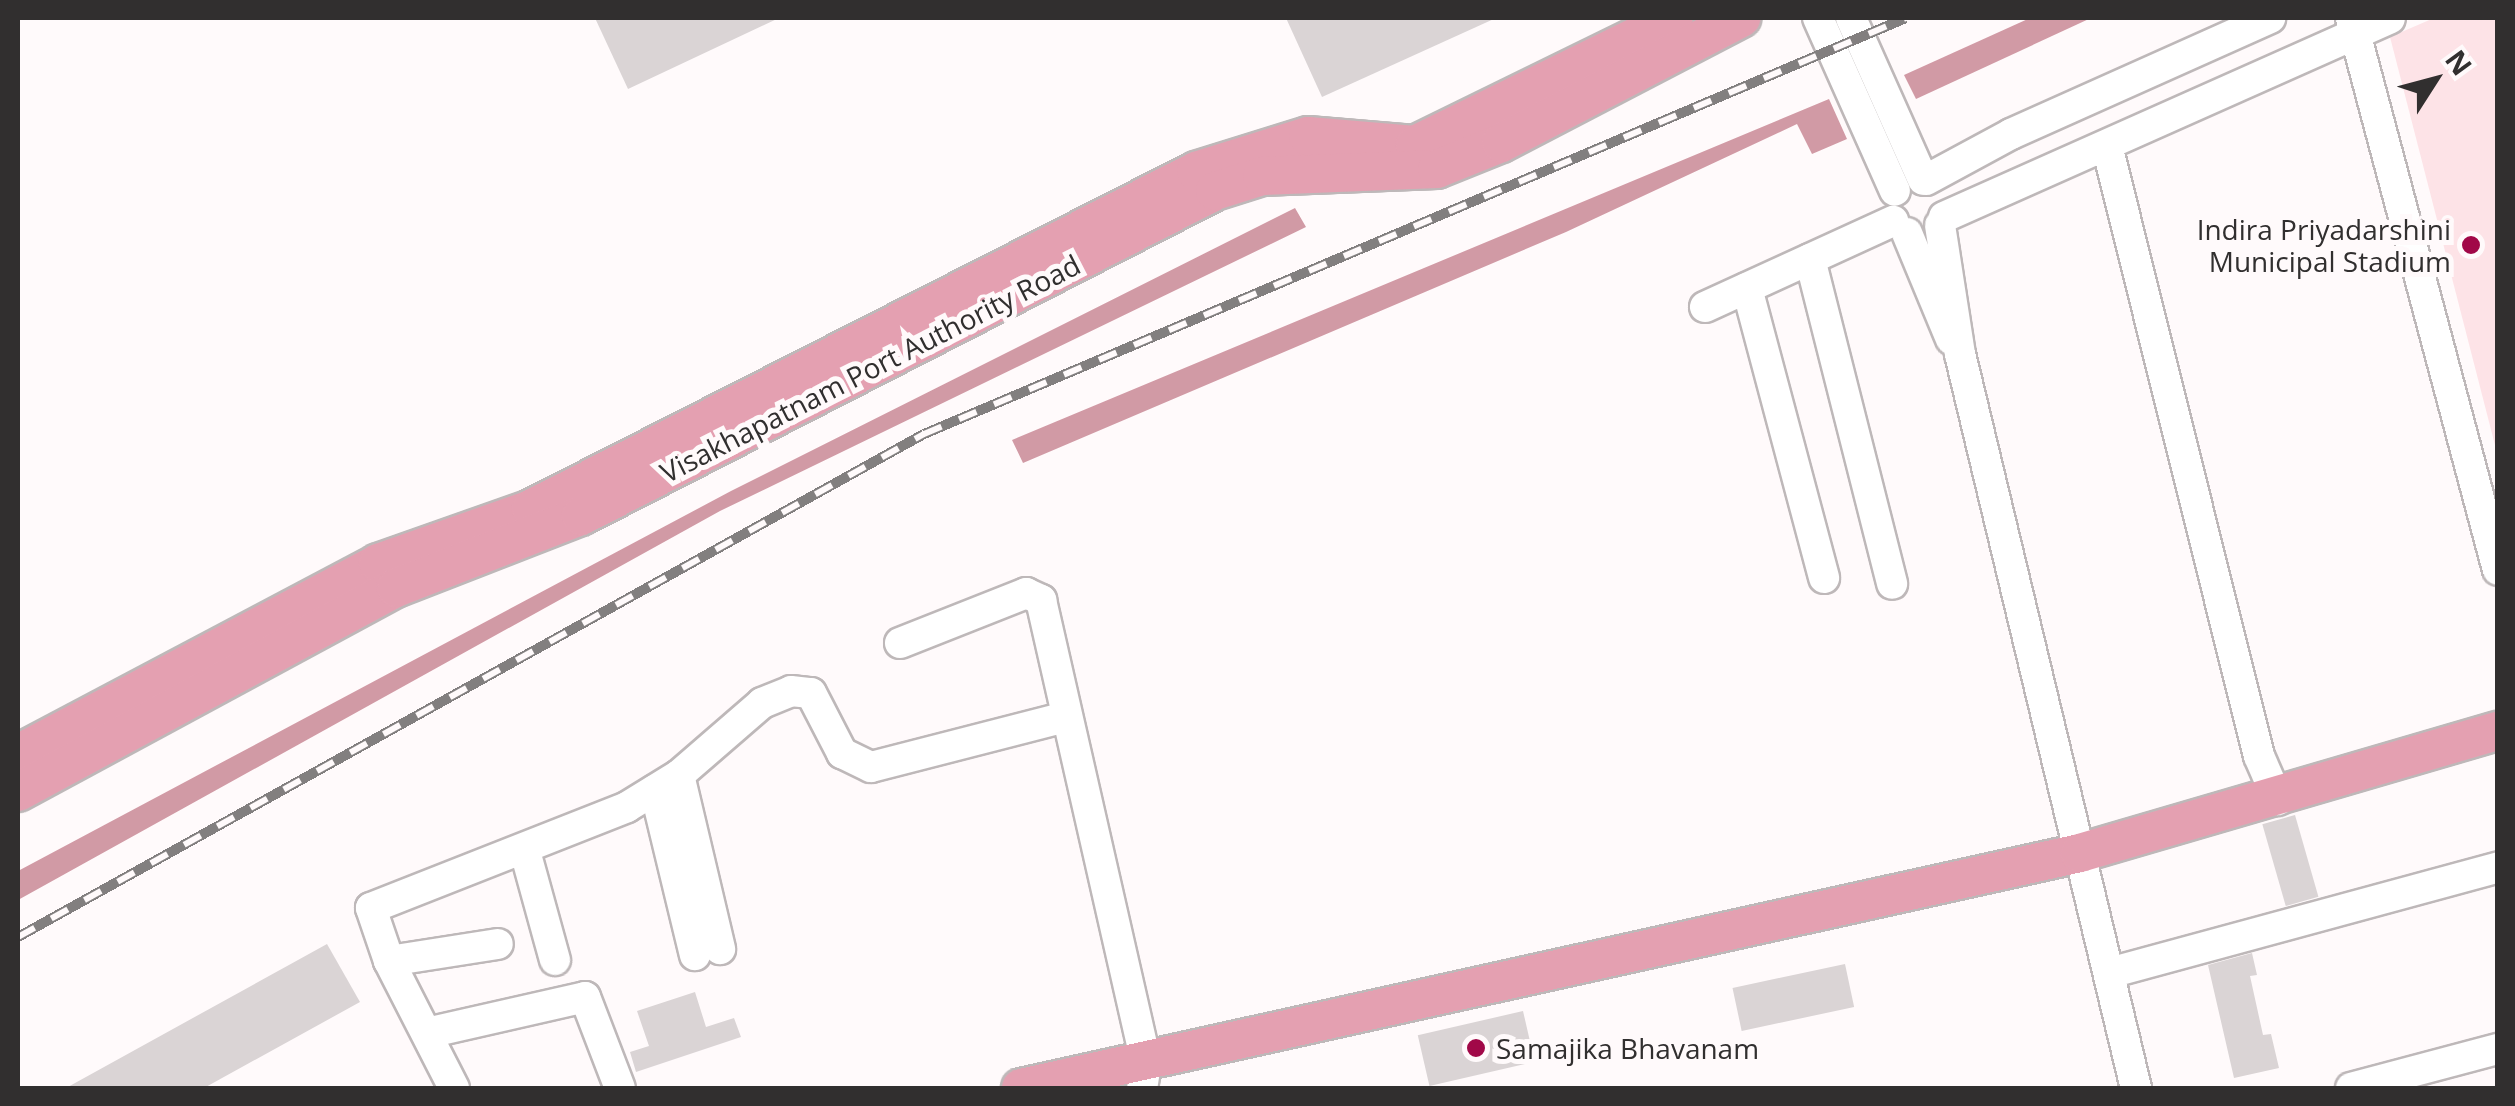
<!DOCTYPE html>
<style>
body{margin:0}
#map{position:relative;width:2515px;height:1106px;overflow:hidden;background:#fffafb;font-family:"Open Sans",sans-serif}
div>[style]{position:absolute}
.green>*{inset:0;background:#fde3e7}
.water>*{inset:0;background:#d19aa5}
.building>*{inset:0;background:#dad4d5;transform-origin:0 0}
.roads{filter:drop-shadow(2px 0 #beb8b9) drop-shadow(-2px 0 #beb8b9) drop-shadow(0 2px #beb8b9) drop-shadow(0 -2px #beb8b9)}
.minor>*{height:30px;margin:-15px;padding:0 15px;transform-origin:15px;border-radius:15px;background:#fff}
.major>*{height:38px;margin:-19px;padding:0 19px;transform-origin:19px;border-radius:19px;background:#e4a0b1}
.rail>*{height:10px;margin-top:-5px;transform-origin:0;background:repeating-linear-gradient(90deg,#fffafb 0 19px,#827f7f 0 38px);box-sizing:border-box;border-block:2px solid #827f7f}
.dots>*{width:28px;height:28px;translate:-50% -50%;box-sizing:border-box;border:5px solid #fffafb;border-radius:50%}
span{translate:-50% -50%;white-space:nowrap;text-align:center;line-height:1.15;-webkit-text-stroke:10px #fffafb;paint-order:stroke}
.poi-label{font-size:28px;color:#312f2f}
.right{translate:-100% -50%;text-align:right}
.left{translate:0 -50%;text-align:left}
.street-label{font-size:28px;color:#312f2f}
.frame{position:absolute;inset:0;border:20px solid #312f2f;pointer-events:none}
.north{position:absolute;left:2385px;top:30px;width:100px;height:100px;-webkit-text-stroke:8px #fffafb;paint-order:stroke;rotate:54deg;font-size:28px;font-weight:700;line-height:40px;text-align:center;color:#312f2f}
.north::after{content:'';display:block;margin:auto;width:35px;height:45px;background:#312f2f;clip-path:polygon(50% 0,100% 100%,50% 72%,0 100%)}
</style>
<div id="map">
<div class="green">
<div style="clip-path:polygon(2434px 18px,2497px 18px,2497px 453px,2390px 37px)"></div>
</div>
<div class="water">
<div style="clip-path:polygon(2030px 18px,2091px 18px,1916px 99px,1904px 75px)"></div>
<div style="clip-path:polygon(1829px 99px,1847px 139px,1812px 154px,1797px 124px,1566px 232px,1023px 463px,1012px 440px)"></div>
<div style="clip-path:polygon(1295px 208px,1306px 227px,720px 511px,18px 900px,18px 871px,731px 491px)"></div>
</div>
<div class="building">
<div style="clip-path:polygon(595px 18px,779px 18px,628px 89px)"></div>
<div style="clip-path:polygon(1286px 18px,1496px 18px,1322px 97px)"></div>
<div style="left:2295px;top:815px;width:85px;height:34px;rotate:74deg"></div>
<div style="clip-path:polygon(327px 944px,360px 1002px,204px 1088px,66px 1088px)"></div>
<div style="clip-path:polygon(2252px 953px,2257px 975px,2250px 976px,2263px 1035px,2271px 1034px,2279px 1068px,2234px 1078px,2208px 965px)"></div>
<div style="left:1845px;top:964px;width:44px;height:115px;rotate:78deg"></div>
<div style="clip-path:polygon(695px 992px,706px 1027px,734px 1018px,741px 1037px,636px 1072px,630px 1052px,649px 1046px,637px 1011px)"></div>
<div style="left:1523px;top:1011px;width:52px;height:108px;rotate:77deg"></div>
</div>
<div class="roads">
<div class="minor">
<div style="left:1818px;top:18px;width:189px;rotate:66deg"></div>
<div style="left:1851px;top:18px;width:177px;rotate:66deg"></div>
<div style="left:2351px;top:18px;width:571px;rotate:75.09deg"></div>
<div style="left:2107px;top:146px;width:629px;rotate:76.01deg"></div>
<div style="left:2259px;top:756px;width:48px;rotate:66.6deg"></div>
<div style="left:1926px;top:180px;width:97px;rotate:-28.4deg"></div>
<div style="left:2011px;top:134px;width:284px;rotate:-24.1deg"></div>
<div style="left:1944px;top:217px;width:488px;rotate:-24deg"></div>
<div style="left:1940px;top:225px;width:131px;rotate:81.2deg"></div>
<div style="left:1960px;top:354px;width:755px;rotate:76.52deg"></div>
<div style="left:1907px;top:233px;width:115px;rotate:67.5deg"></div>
<div style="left:1810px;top:259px;width:335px;rotate:75.8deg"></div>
<div style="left:1747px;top:288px;width:300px;rotate:75.1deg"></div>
<div style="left:1705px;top:307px;width:207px;rotate:-24.6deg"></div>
<div style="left:900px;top:643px;width:136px;rotate:-21.6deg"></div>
<div style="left:1026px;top:593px;width:17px;rotate:25deg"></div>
<div style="left:1041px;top:600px;width:476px;rotate:77.2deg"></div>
<div style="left:1146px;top:1064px;width:24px;rotate:99deg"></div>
<div style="left:679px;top:775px;width:179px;rotate:76.7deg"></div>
<div style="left:655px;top:790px;width:170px;rotate:76.4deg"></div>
<div style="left:525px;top:851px;width:113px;rotate:74.6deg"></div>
<div style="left:389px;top:961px;width:110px;rotate:-8.9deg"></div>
<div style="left:2109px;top:973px;width:403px;rotate:-15.2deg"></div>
<div style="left:427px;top:1033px;width:162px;rotate:-12.8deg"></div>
<div style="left:585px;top:997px;width:97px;rotate:69deg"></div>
<div style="left:454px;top:1088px;width:143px;rotate:-117.1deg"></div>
<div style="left:389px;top:961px;width:56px;rotate:-108.8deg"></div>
<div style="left:371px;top:908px;width:275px;rotate:-21.5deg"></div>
<div style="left:627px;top:807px;width:61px;rotate:-31.6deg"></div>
<div style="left:679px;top:775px;width:110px;rotate:-40.9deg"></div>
<div style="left:762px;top:703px;width:31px;rotate:-22deg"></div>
<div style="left:791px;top:691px;width:20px;rotate:6deg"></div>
<div style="left:811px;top:693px;width:68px;rotate:62.7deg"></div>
<div style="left:842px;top:753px;width:32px;rotate:26deg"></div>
<div style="left:871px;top:767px;width:201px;rotate:-14.4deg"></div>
<div style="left:2351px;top:1088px;width:152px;rotate:-14.9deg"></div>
</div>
<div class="major">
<div style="left:18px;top:754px;width:408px;rotate:-27.9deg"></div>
<div style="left:378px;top:563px;width:162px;rotate:-19.4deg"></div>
<div style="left:531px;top:509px;width:746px;rotate:-26.94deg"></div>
<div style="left:1196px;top:171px;width:117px;rotate:-17.4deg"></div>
<div style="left:1308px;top:136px;width:107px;rotate:4.8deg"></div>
<div style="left:1415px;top:145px;width:288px;rotate:-26.1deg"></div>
<div style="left:18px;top:792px;width:430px;rotate:-28.4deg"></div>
<div style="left:396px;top:588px;width:199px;rotate:-21.3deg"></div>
<div style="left:581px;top:516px;width:712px;rotate:-27.14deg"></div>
<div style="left:1215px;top:191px;width:49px;rotate:-17.7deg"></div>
<div style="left:1262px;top:176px;width:175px;rotate:-2.3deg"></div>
<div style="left:1437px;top:169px;width:69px;rotate:-22.1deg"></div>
<div style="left:1501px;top:143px;width:271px;rotate:-27.5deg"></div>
<div style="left:1021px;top:1088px;width:1085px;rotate:-12.51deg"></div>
<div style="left:2080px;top:853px;width:435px;rotate:-16.3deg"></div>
</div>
</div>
<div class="rail">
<div style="left:18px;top:937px;width:1036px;rotate:-29.04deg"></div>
<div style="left:924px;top:434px;width:1066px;rotate:-22.96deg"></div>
</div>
<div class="dots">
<div style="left:2471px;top:245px;background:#a10848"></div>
<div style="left:1476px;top:1048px;background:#a10848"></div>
</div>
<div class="poi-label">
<span class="right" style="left:2451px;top:245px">Indira Priyadarshini<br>Municipal Stadium</span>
<span class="left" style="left:1496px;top:1048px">Samajika Bhavanam</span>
</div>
<div class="street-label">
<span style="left:870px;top:368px;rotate:-27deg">Visakhapatnam Port Authority Road</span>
</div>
<div class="frame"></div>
<div class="north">N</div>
</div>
